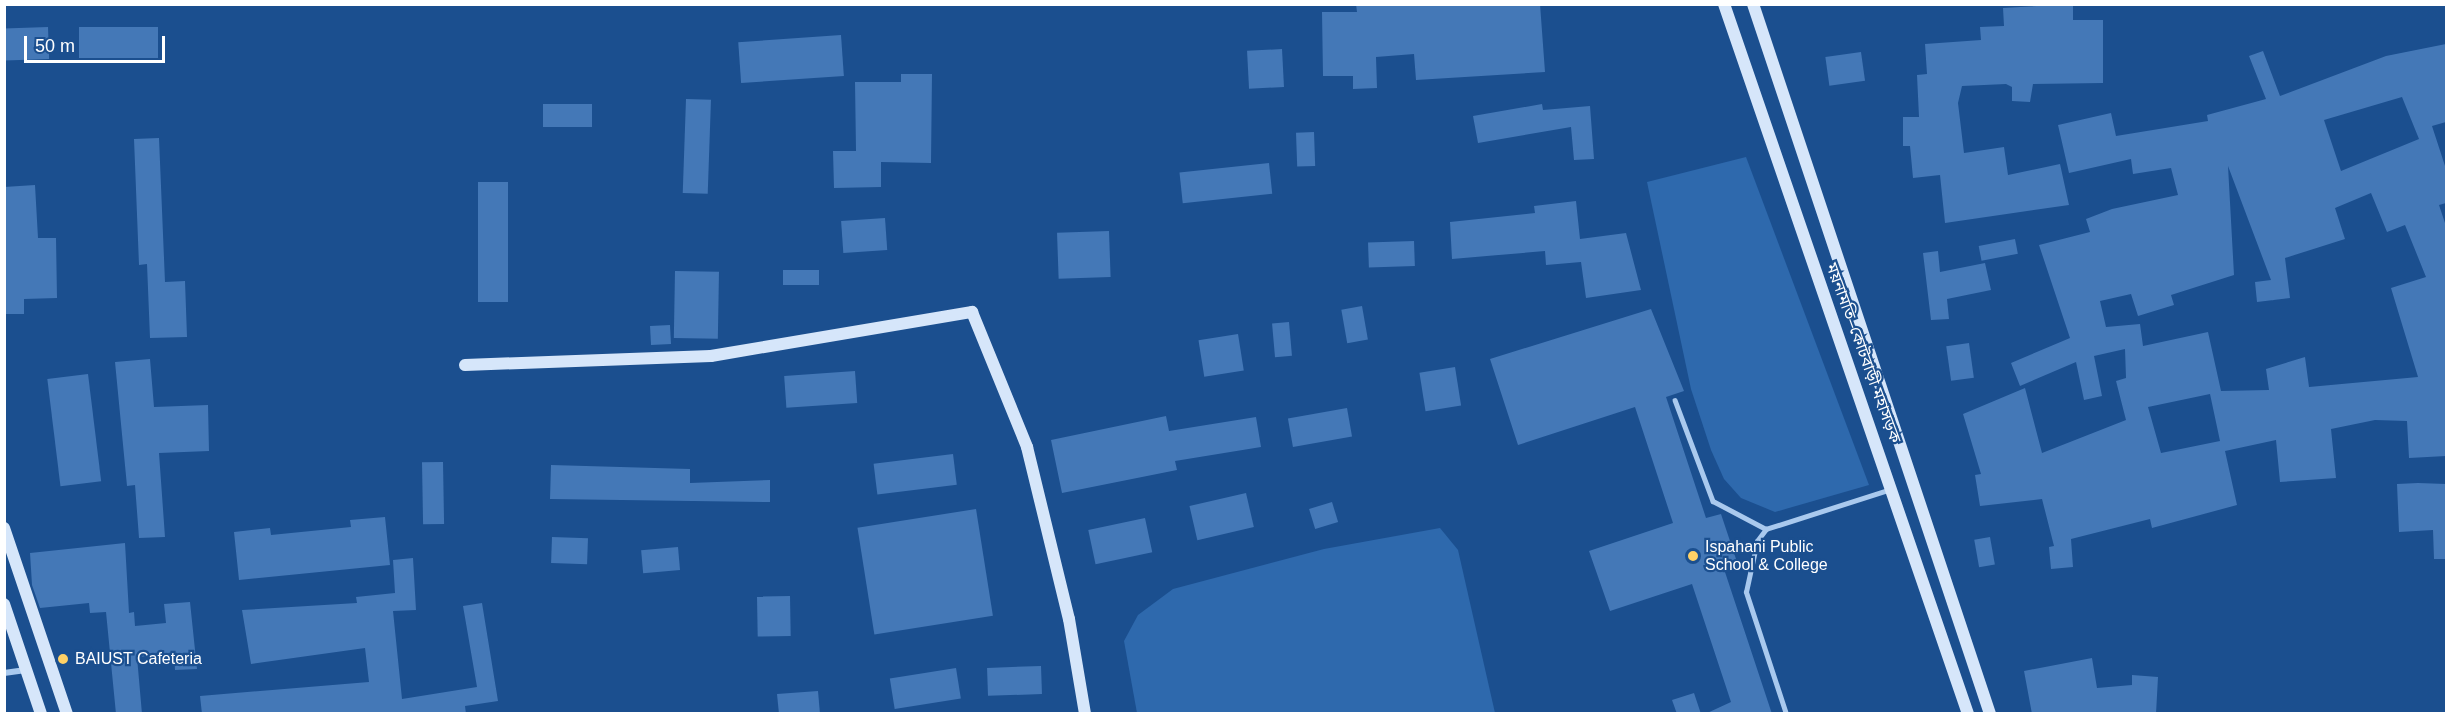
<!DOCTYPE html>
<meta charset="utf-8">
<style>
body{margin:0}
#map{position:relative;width:2451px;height:718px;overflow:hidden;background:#1b4f8f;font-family:Arial,"Noto Sans Bengali",sans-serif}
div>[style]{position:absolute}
.green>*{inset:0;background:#2e69ad}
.building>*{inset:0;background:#4478b7;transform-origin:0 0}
.lane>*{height:4.5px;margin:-2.25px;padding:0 2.25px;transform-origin:2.25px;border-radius:2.25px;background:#a9c9ee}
.street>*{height:6px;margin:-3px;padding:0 3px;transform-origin:3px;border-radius:3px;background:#a9c9ee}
.secondary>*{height:12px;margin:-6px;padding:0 6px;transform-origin:6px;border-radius:6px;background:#d6e6fa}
.dots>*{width:16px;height:16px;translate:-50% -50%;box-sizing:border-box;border:3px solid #1b4f8f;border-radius:50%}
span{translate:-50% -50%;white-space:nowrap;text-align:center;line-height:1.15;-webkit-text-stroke:4.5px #1b4f8f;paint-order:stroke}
.street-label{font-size:16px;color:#fff}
.poi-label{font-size:16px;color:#fff}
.left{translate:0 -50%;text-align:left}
.frame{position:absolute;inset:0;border:6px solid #fff;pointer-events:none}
.scale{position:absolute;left:24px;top:36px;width:141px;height:27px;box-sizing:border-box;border:3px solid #fff;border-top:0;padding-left:8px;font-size:18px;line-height:21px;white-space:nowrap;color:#fff;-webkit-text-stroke:4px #1b4f8f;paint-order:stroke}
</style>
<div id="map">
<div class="green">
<div style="clip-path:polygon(1746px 157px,1869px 485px,1775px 512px,1741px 498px,1724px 479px,1711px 450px,1691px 389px,1647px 182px)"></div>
<div style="clip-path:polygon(1440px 528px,1458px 550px,1495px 713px,1137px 713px,1124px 641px,1138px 615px,1173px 589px,1324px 549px)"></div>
</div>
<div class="building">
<div style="clip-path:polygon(1356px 4px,1540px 4px,1545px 72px,1416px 80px,1414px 54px,1376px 57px,1377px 88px,1353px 89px,1353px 76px,1323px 76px,1322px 12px,1357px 12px)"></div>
<div style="clip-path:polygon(2073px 4px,2073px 20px,2103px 20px,2103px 83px,2033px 84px,2030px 102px,2012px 101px,2012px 87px,2006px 84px,1962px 86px,1958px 103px,1964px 153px,2004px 147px,2008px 175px,2060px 164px,2069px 205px,1945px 223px,1940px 175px,1913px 178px,1910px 146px,1903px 146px,1903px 117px,1919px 117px,1917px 75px,1927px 74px,1925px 44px,1981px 40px,1980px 27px,2004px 26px,2003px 8px)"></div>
<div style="left:48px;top:27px;width:32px;height:44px;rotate:88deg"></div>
<div style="left:158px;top:27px;width:31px;height:79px;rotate:90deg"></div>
<div style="left:841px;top:35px;width:41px;height:103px;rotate:86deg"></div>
<div style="clip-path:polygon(evenodd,2446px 44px,2446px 122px,2432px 126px,2446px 169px,2446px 203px,2439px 205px,2446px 226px,2446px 456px,2409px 458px,2407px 421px,2375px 420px,2331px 429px,2336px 478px,2280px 482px,2276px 440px,2225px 451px,2237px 505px,2152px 528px,2150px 519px,2071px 539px,2073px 567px,2051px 569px,2049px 547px,2054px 546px,2042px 499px,1980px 506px,1975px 475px,1981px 474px,1963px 414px,2025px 388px,2042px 453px,2126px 420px,2116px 381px,2126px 378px,2125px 349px,2094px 356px,2102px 396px,2084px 400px,2076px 362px,2020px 386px,2011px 363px,2070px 338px,2039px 245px,2090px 232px,2086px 219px,2112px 209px,2178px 195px,2171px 168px,2133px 174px,2131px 159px,2069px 173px,2058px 125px,2111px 113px,2116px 136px,2208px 121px,2207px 115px,2266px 99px,2249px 56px,2263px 51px,2280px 96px,2386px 56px,2446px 44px,2402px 97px,2419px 139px,2341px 171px,2324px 120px,2402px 97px,2446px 44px,2228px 166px,2271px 280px,2255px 282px,2257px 302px,2290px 298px,2285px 258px,2345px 239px,2335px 208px,2371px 193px,2387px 232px,2405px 225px,2426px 277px,2391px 288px,2418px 377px,2309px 387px,2305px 357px,2266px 369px,2269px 390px,2221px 391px,2208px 332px,2143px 346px,2140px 324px,2106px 327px,2100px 301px,2131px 294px,2138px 316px,2174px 305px,2171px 295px,2234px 275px,2228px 166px,2446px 44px,2210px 394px,2220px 441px,2161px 453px,2148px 407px,2210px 394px)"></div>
<div style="left:1282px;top:49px;width:38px;height:35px;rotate:87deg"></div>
<div style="left:1861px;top:52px;width:29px;height:36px;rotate:82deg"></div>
<div style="clip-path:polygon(901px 74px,932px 74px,931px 163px,881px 162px,881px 187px,834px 188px,833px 151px,856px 151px,855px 82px,901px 82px)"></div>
<div style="left:686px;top:99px;width:25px;height:94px;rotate:2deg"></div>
<div style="left:592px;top:104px;width:23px;height:49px;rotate:90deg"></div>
<div style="clip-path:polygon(1542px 104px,1543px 110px,1590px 106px,1594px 159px,1574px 160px,1571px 127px,1478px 143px,1473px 116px)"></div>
<div style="left:1314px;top:132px;width:34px;height:18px;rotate:88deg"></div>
<div style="clip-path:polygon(159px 138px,165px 282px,185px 281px,187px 337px,150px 338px,147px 264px,139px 265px,134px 139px)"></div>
<div style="left:1269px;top:163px;width:31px;height:90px;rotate:84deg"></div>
<div style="left:478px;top:182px;width:30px;height:120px"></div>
<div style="clip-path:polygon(35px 185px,38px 238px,56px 238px,57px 298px,24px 299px,24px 314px,4px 314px,4px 187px)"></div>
<div style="clip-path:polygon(1576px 201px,1580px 239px,1626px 233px,1641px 290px,1586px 298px,1581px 262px,1546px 265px,1545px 251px,1452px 259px,1450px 222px,1535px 213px,1534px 206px)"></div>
<div style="left:885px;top:218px;width:32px;height:44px;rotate:86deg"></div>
<div style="left:1109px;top:231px;width:46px;height:52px;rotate:88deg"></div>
<div style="left:2015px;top:239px;width:15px;height:37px;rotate:79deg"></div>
<div style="left:1414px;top:241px;width:25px;height:46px;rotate:88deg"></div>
<div style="clip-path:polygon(1938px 251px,1940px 272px,1985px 263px,1991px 290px,1947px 299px,1949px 319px,1931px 320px,1923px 253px)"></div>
<div style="left:819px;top:270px;width:15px;height:36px;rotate:90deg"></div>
<div style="left:675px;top:271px;width:44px;height:67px;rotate:1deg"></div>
<div style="left:1362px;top:306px;width:34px;height:21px;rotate:80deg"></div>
<div style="clip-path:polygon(1651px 309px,1684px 391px,1666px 397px,1706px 518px,1721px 514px,1738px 565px,1724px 569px,1772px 714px,1705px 714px,1731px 702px,1692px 584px,1610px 611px,1589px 551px,1673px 523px,1635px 407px,1518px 445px,1490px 359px)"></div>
<div style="left:1289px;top:322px;width:34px;height:17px;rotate:85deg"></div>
<div style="left:670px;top:325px;width:19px;height:20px;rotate:87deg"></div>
<div style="left:1238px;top:334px;width:37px;height:40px;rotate:81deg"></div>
<div style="left:1969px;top:343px;width:35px;height:23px;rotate:82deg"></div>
<div style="clip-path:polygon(150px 359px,154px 407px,208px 405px,209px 451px,159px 453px,165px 537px,139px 538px,135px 485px,127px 486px,115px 362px)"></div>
<div style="left:1455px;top:367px;width:39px;height:36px;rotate:81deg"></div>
<div style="left:855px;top:371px;width:32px;height:71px;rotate:86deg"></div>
<div style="left:88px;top:374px;width:108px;height:41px;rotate:83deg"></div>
<div style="left:1347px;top:408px;width:29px;height:60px;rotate:80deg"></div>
<div style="clip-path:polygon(1166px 416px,1169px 431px,1256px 417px,1261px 447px,1175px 461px,1177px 470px,1062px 493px,1051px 440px)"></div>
<div style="left:953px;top:454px;width:31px;height:80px;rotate:83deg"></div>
<div style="left:443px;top:462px;width:62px;height:21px;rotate:89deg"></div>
<div style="clip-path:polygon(551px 465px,690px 469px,690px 483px,770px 480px,770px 502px,550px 499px)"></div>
<div style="clip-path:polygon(2418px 483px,2446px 484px,2446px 559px,2434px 559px,2433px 530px,2399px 532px,2397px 484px)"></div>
<div style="left:1246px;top:493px;width:35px;height:58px;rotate:77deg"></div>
<div style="left:1332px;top:502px;width:21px;height:24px;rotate:73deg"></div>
<div style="left:976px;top:509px;width:108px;height:120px;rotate:81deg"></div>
<div style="clip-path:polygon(385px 517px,390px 565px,239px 580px,234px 532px,270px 528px,271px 535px,351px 527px,350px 520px)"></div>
<div style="left:1145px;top:518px;width:35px;height:58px;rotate:78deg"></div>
<div style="left:552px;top:537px;width:36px;height:26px;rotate:2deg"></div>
<div style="left:1990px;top:537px;width:28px;height:16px;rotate:80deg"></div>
<div style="clip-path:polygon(125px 543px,129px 613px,134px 612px,135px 626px,166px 623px,164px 604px,190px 602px,197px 669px,175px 670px,174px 654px,137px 657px,142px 714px,116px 714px,106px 612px,90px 613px,89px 603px,40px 608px,32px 585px,30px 553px)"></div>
<div style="left:678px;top:547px;width:23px;height:37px;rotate:85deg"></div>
<div style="clip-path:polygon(413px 558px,416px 610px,393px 611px,402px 699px,477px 687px,463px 606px,482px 603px,498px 701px,465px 706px,466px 714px,202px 714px,200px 696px,369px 682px,365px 648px,251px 664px,242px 610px,357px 603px,356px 597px,395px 593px,393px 560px)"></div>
<div style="left:790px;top:596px;width:40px;height:33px;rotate:89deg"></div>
<div style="clip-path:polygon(2092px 658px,2097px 688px,2132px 685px,2132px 675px,2158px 677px,2156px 714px,2032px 714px,2024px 671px)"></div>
<div style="left:1041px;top:666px;width:28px;height:54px;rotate:88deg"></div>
<div style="left:956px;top:668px;width:31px;height:67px;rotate:81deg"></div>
<div style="clip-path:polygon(818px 691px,820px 714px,779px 714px,777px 694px)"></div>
<div style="clip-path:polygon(1694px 693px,1701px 714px,1677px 714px,1672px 700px)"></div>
</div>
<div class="lane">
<div style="left:1675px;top:400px;width:108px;rotate:69.4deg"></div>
<div style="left:1713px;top:501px;width:60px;rotate:27.8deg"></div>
<div style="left:1786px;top:714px;width:128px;rotate:-108.2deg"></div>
<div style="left:1746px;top:592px;width:52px;rotate:-77.8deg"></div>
<div style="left:1757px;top:541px;width:15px;rotate:-53deg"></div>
<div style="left:1766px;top:529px;width:128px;rotate:-17.7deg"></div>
</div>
<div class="street">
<div style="left:4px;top:673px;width:22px;rotate:-8deg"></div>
</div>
<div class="secondary">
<div style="left:1724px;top:4px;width:751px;rotate:71.03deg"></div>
<div style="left:1753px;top:4px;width:749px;rotate:71.54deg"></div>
<div style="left:465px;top:365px;width:246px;rotate:-2.1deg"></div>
<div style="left:711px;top:356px;width:265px;rotate:-9.6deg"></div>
<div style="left:972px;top:312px;width:146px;rotate:67.8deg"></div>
<div style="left:1027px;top:447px;width:177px;rotate:76.3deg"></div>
<div style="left:1069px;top:619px;width:96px;rotate:80.4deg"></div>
<div style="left:4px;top:528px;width:196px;rotate:71.3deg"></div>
<div style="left:4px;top:604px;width:116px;rotate:71.4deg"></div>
</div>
<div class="dots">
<div style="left:1693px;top:556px;background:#ffd166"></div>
<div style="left:63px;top:659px;background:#ffd166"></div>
</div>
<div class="street-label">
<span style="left:1863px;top:353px;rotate:70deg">ময়নামতি–কোটবাড়ী মহাসড়ক</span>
</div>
<div class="poi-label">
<span class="left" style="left:1705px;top:556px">Ispahani Public<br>School &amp; College</span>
<span class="left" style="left:75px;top:659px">BAIUST Cafeteria</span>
</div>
<div class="frame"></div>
<div class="scale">50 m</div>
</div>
